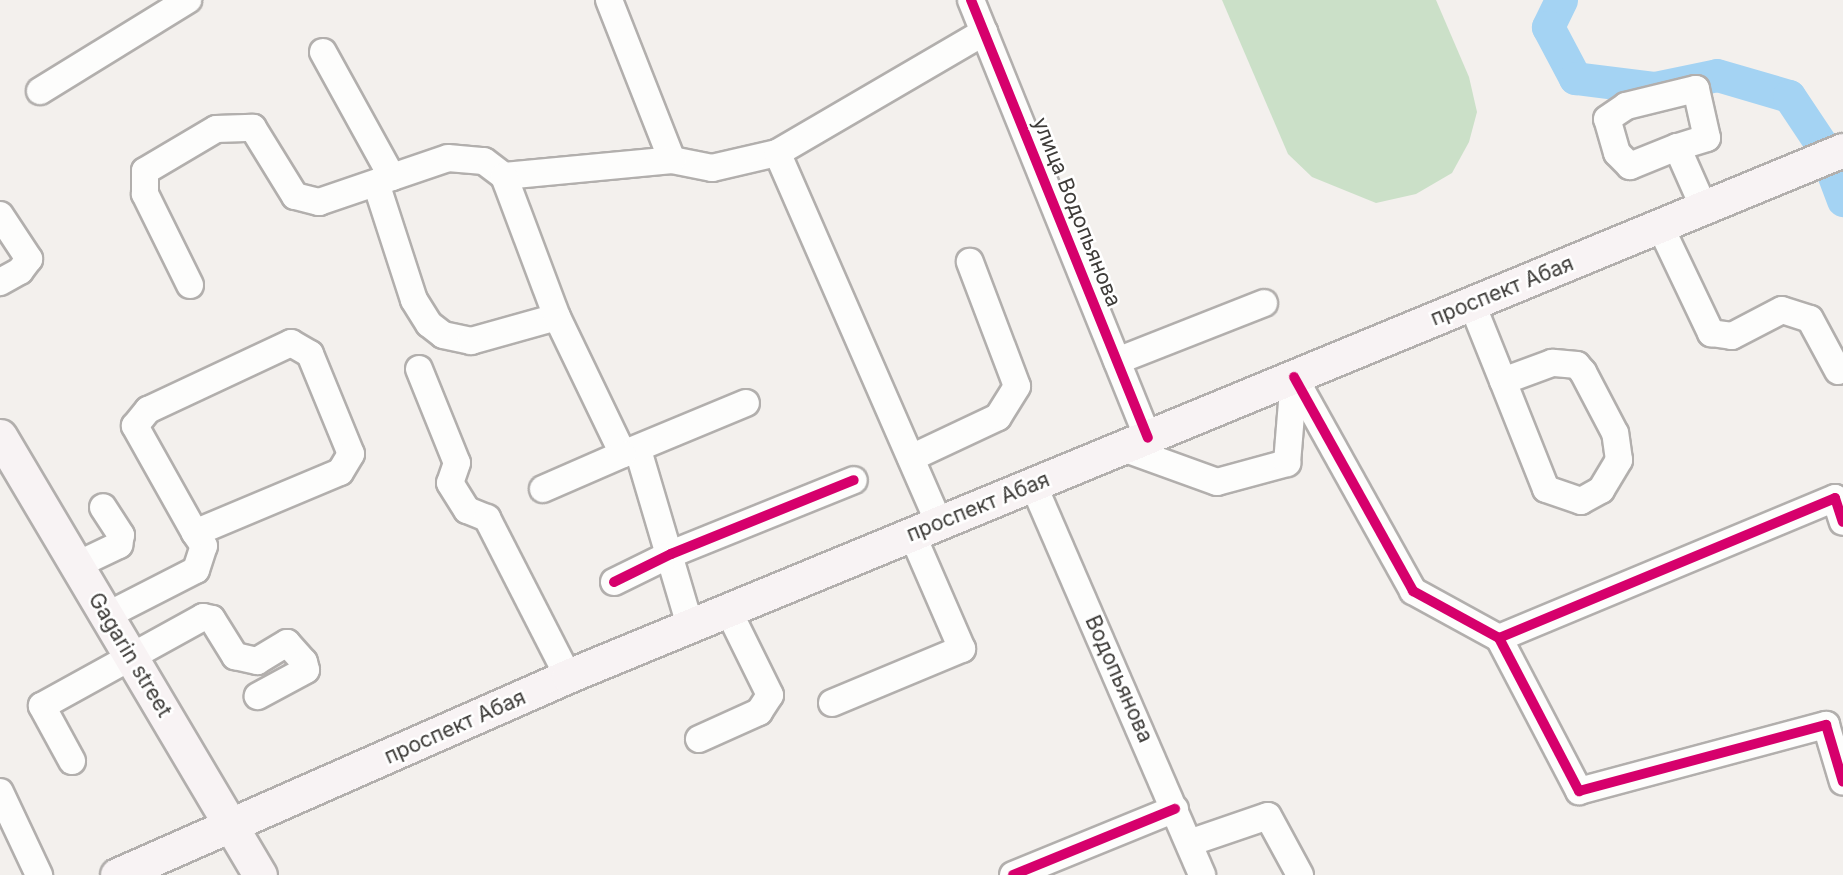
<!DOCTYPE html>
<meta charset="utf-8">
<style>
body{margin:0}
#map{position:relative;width:1843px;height:875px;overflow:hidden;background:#f3f0ed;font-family:Inter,sans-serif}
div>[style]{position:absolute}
.green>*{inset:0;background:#cbe0c8}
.river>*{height:33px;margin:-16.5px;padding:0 16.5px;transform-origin:16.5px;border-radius:16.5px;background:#a4d3f3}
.roads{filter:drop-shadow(2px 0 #b2afad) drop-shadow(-2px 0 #b2afad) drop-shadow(0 2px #b2afad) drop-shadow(0 -2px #b2afad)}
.minor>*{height:26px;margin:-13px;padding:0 13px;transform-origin:13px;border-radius:13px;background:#fdfdfc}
.major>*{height:33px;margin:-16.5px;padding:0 16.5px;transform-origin:16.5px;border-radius:16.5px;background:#f8f3f4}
.cycleway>*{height:10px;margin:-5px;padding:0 5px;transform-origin:5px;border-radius:5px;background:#d6006c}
span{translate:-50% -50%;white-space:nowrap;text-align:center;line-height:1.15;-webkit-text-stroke:5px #fff;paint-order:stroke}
.street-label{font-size:21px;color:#3d3b38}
</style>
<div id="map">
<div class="green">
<div style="clip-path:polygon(1222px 0,1436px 0,1469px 77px,1477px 112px,1469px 142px,1452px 173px,1416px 194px,1376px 203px,1312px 177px,1288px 154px)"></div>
</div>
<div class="river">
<div style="left:1561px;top:0;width:30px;rotate:116deg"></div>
<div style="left:1548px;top:27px;width:58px;rotate:62.1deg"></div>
<div style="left:1575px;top:78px;width:81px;rotate:7.1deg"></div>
<div style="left:1655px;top:88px;width:63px;rotate:-11.8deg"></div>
<div style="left:1717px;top:75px;width:75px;rotate:16.3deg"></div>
<div style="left:1789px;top:96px;width:61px;rotate:56.3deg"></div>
<div style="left:1823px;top:147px;width:57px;rotate:69.3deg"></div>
</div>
<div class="roads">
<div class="minor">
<div style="left:609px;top:0;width:172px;rotate:68.5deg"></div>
<div style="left:672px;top:160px;width:41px;rotate:11.3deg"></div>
<div style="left:712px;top:168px;width:67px;rotate:-13deg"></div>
<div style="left:971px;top:0;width:472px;rotate:68deg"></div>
<div style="left:323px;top:52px;width:143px;rotate:61.1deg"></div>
<div style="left:40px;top:91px;width:174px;rotate:-31.6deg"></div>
<div style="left:1677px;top:147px;width:51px;rotate:158deg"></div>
<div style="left:1630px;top:166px;width:18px;rotate:-135deg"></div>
<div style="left:1617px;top:153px;width:35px;rotate:-106deg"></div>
<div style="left:1607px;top:119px;width:23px;rotate:-34deg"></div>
<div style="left:1626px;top:106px;width:72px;rotate:-13.7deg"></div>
<div style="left:1696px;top:89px;width:50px;rotate:77.3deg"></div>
<div style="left:1707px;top:138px;width:31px;rotate:163deg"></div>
<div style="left:1677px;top:147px;width:67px;rotate:66.1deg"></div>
<div style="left:504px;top:176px;width:169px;rotate:-5.4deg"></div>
<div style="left:376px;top:183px;width:123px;rotate:72deg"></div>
<div style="left:414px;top:300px;width:28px;rotate:58deg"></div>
<div style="left:429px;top:324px;width:18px;rotate:38deg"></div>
<div style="left:443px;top:335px;width:29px;rotate:12deg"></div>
<div style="left:471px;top:341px;width:89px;rotate:-15.6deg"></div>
<div style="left:0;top:215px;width:53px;rotate:56.6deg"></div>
<div style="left:29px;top:259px;width:15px;rotate:127deg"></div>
<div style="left:20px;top:271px;width:23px;rotate:151deg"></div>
<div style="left:1660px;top:226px;width:119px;rotate:64.5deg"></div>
<div style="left:1711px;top:333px;width:21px;rotate:8deg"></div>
<div style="left:1732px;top:336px;width:56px;rotate:-27.5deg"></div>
<div style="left:1782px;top:310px;width:29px;rotate:18deg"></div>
<div style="left:1810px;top:319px;width:59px;rotate:61.7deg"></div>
<div style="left:190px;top:285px;width:102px;rotate:-116.3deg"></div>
<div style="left:145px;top:194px;width:23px;rotate:-90deg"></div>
<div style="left:145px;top:171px;width:82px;rotate:-30.6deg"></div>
<div style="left:216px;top:129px;width:37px;rotate:-2deg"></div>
<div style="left:253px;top:128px;width:80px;rotate:58.3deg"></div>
<div style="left:295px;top:196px;width:25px;rotate:14deg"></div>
<div style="left:319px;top:202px;width:136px;rotate:-18.8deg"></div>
<div style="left:448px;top:158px;width:36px;rotate:5deg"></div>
<div style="left:484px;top:161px;width:25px;rotate:37deg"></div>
<div style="left:504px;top:176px;width:151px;rotate:69.4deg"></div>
<div style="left:557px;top:317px;width:152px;rotate:64.3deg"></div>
<div style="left:623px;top:454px;width:133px;rotate:-22.5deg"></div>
<div style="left:1472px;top:304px;width:83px;rotate:68.1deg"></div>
<div style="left:1503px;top:381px;width:116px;rotate:68.3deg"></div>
<div style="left:1546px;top:489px;width:37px;rotate:19deg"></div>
<div style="left:1581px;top:501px;width:23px;rotate:-29deg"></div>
<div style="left:1601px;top:490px;width:35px;rotate:-59deg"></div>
<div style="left:1619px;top:460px;width:27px;rotate:-98deg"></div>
<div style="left:1615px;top:433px;width:69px;rotate:-117.7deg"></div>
<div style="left:1583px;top:372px;width:9px;rotate:-131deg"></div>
<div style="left:1577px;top:365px;width:25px;rotate:-175deg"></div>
<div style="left:1552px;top:363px;width:52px;rotate:159.8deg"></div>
<div style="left:1117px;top:361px;width:158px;rotate:-21.5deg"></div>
<div style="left:419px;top:369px;width:101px;rotate:68deg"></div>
<div style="left:457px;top:463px;width:21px;rotate:109deg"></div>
<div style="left:450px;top:483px;width:32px;rotate:58deg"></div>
<div style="left:467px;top:510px;width:22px;rotate:22deg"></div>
<div style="left:487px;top:518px;width:178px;rotate:62.9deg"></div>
<div style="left:1294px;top:377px;width:245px;rotate:60.9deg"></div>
<div style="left:1413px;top:591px;width:98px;rotate:28.7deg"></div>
<div style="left:1499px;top:638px;width:173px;rotate:62.4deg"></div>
<div style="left:1579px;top:791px;width:256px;rotate:-15deg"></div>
<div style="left:1826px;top:725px;width:59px;rotate:73.4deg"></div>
<div style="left:1123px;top:448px;width:100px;rotate:19.9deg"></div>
<div style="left:1217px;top:482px;width:73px;rotate:-15.2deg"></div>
<div style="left:1287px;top:463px;width:86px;rotate:-85.3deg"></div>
<div style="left:638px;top:450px;width:184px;rotate:73.5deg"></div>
<div style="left:911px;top:458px;width:96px;rotate:-25.2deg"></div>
<div style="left:998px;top:417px;width:36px;rotate:-58deg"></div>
<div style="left:1017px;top:386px;width:133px;rotate:-110.8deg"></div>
<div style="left:1033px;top:484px;width:426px;rotate:66.6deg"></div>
<div style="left:543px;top:489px;width:87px;rotate:-23.6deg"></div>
<div style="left:939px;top:523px;width:404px;rotate:-113.6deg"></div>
<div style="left:777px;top:153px;width:240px;rotate:-30.3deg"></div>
<div style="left:77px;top:565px;width:47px;rotate:-25.5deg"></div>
<div style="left:119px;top:545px;width:10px;rotate:-79deg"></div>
<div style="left:121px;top:535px;width:33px;rotate:-123deg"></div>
<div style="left:614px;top:582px;width:64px;rotate:-26.2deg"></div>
<div style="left:671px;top:554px;width:197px;rotate:-22deg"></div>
<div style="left:106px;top:616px;width:101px;rotate:-27.1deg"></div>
<div style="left:196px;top:570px;width:25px;rotate:-72deg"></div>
<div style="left:204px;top:546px;width:16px;rotate:-125deg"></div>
<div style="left:195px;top:533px;width:123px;rotate:-119.3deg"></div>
<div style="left:135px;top:426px;width:21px;rotate:-51deg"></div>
<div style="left:148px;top:410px;width:158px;rotate:-25.1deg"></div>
<div style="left:291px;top:343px;width:22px;rotate:30deg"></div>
<div style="left:310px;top:354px;width:108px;rotate:67.7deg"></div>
<div style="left:351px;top:454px;width:21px;rotate:121deg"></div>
<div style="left:340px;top:472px;width:157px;rotate:157.2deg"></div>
<div style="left:1499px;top:638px;width:364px;rotate:-22.6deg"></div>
<div style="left:1835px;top:498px;width:25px;rotate:72deg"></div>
<div style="left:832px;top:703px;width:141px;rotate:-22.6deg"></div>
<div style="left:962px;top:649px;width:125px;rotate:-113.5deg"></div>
<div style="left:699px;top:739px;width:66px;rotate:-24.2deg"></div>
<div style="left:759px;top:712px;width:20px;rotate:-57deg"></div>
<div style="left:770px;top:695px;width:95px;rotate:-116.3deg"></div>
<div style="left:72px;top:761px;width:63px;rotate:-118.6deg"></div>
<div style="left:42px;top:706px;width:184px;rotate:-28.9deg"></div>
<div style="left:203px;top:617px;width:9px;rotate:13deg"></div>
<div style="left:212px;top:619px;width:44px;rotate:58.1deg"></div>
<div style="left:235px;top:656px;width:23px;rotate:13deg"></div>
<div style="left:257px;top:661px;width:35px;rotate:-31deg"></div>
<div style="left:287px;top:643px;width:25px;rotate:48deg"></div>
<div style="left:304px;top:662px;width:8px;rotate:76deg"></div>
<div style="left:306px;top:670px;width:55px;rotate:151.6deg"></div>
<div style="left:0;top:792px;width:92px;rotate:64.8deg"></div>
<div style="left:1189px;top:843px;width:83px;rotate:-18.9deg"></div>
<div style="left:1268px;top:816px;width:67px;rotate:61.5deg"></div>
<div style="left:1013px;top:875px;width:175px;rotate:-22.2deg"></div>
</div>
<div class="major">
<div style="left:0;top:436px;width:510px;rotate:59.36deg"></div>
<div style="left:117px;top:875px;width:493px;rotate:-23.8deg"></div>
<div style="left:568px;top:676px;width:1379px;rotate:-22.42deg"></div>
</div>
</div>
<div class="cycleway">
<div style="left:971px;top:0;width:472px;rotate:68deg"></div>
<div style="left:1294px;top:377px;width:245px;rotate:60.9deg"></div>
<div style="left:1413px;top:591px;width:98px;rotate:28.7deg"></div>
<div style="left:1499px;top:638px;width:173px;rotate:62.4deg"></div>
<div style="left:1579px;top:791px;width:256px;rotate:-15deg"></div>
<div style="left:1826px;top:725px;width:59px;rotate:73.4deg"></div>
<div style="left:614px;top:582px;width:64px;rotate:-26.2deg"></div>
<div style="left:671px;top:554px;width:197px;rotate:-22deg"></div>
<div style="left:1499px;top:638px;width:364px;rotate:-22.6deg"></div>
<div style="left:1835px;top:498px;width:25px;rotate:72deg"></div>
<div style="left:1013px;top:875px;width:175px;rotate:-22.2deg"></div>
</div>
<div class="street-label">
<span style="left:1077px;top:212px;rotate:68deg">улица Водопьянова</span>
<span style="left:1502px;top:291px;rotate:-22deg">проспект Абая</span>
<span style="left:978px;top:507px;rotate:-22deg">проспект Абая</span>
<span style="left:130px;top:655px;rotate:59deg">Gagarin street</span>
<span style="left:1119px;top:679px;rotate:66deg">Водопьянова</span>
<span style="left:455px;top:727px;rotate:-24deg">проспект Абая</span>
</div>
</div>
